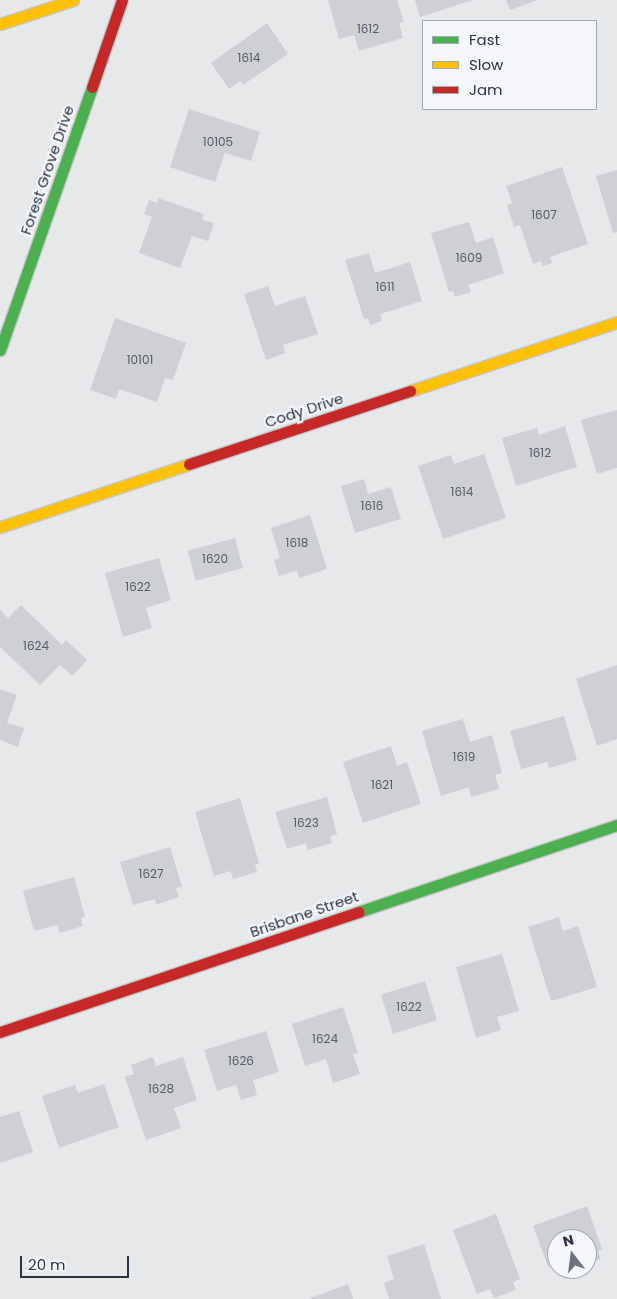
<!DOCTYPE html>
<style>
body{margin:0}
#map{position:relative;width:617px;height:1299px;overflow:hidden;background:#e6e8ea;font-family:Poppins,sans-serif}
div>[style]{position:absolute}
.building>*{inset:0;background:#ced0d3;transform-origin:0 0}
.roads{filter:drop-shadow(1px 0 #c4c6c8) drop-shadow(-1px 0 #c4c6c8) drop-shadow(0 1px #c4c6c8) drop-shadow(0 -1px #c4c6c8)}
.fast>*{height:11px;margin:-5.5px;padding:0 5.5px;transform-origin:5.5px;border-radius:5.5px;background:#4caf50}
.slow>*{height:11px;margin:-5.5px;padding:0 5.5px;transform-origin:5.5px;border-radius:5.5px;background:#ffc107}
.jam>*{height:11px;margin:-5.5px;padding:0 5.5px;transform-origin:5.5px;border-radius:5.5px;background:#c62828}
span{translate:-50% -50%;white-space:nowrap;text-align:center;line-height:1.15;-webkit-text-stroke:4.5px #f4f6f9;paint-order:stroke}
.number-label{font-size:12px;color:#545c69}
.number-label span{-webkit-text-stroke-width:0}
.street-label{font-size:15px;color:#2b3445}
.legend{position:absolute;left:422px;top:20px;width:175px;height:90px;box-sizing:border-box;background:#f4f6f9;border:1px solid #a4a8b1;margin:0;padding:6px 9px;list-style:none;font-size:15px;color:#2b3445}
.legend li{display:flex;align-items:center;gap:10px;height:25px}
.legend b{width:25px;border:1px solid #a4a8b1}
.north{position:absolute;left:547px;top:1229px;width:50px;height:50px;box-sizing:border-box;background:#f4f6f9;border:1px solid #a4a8b1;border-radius:50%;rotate:345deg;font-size:14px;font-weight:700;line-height:20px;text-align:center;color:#2b3445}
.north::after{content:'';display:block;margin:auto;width:18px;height:22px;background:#6c737f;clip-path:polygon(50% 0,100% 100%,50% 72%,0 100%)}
.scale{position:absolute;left:20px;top:1256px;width:109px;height:22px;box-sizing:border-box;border:2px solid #2b3445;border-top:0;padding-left:6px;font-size:15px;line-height:18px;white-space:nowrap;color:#2b3445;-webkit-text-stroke:4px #f4f6f9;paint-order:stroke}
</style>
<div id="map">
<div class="building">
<div style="clip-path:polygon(328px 0,397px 0,404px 22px,399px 23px,403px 38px,359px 51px,354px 35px,339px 39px)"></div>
<div style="clip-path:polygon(415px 0,473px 0,420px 17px)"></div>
<div style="clip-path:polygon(506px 0,538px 0,510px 10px)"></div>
<div style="clip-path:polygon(267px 23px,288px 54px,243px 85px,240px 81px,229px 89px,211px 63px)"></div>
<div style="clip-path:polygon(189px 109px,260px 132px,251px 161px,225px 153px,215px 182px,170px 167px)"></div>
<div style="clip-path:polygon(562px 167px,588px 244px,550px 257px,552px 263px,543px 266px,541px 261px,533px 264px,520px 225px,514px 227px,507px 205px,512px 203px,506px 186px)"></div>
<div style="clip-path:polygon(617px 170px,617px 232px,613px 233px,596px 176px)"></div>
<div style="clip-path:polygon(158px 198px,204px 214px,202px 220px,214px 223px,208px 241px,192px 236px,180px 268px,139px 253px,152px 217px,144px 214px,149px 200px,157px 203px)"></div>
<div style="clip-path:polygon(469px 222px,476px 243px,493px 237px,504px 273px,468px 285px,471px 292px,455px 297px,453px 291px,449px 292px,431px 233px)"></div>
<div style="clip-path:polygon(369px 253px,375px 273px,410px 262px,422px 301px,380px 314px,382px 321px,370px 325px,368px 318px,364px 319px,345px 260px)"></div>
<div style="clip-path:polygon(268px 286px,275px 306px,305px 296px,318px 334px,283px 345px,285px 353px,266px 360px,244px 294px)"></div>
<div style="clip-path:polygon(115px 318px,186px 343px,173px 380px,165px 378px,157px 402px,119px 389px,116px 399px,90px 390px)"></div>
<div style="clip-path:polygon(617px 410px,617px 468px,597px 474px,581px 420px)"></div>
<div style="clip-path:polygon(565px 426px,577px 467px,516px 486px,502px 438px,537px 428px,539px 435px)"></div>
<div style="clip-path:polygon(484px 454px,506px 518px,443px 539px,418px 466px,451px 455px,454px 464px)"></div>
<div style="clip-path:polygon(364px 479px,368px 494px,391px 487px,401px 519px,355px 533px,341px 486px)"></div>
<div style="clip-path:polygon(310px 515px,327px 569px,299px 578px,297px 570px,279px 576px,274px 560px,280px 558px,271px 528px)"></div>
<div style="left:235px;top:538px;width:31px;height:49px;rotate:75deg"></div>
<div style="clip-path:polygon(159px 558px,171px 600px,146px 608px,152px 628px,123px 637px,105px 573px)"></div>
<div style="clip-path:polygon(21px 605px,62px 645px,66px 640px,87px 660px,72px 676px,60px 665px,40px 685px,0 647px,0 610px,8px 618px)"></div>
<div style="clip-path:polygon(617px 665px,617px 739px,597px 746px,576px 679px)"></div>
<div style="clip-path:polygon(0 689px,17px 695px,7px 723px,24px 728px,18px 747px,0 740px)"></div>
<div style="clip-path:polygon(564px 716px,577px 760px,549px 768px,547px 762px,521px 769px,510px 731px)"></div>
<div style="clip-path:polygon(463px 719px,470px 742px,492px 735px,502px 773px,495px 775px,499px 789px,471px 797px,469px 787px,441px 796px,422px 731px)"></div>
<div style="clip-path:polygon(391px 746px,397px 766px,407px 762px,421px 804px,363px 823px,343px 762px)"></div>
<div style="clip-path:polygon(327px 797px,337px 834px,330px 836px,332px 843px,308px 850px,306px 843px,287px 849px,275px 812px)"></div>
<div style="clip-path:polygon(240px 798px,259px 863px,255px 865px,257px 872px,233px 879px,231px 871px,214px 876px,195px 812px)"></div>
<div style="clip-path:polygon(170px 847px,182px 887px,176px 888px,179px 897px,156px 905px,155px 899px,133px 905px,120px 862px)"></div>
<div style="clip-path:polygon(74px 877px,85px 917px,81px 918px,83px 926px,60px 933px,57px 925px,34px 931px,23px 891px)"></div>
<div style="clip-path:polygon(559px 917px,563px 931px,578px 926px,597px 987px,551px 1001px,528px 927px)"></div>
<div style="clip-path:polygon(502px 954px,519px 1011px,497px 1017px,501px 1030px,476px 1038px,456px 967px)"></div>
<div style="left:425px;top:981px;width:41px;height:46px;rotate:73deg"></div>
<div style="clip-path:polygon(343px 1007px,358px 1053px,353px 1054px,360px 1074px,333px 1083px,326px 1059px,305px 1066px,292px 1024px)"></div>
<div style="clip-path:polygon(266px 1031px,279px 1072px,253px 1080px,257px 1095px,241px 1100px,236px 1085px,217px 1091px,204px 1050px)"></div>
<div style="clip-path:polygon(153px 1057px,156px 1066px,183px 1057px,197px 1100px,174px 1108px,181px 1128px,146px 1140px,125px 1077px,134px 1074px,131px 1065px)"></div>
<div style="clip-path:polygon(104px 1084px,119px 1127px,59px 1148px,42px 1096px,75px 1085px,78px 1093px)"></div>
<div style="clip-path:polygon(19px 1111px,33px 1152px,0 1163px,0 1117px)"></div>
<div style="clip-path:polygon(587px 1206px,602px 1249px,598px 1251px,601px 1259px,587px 1264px,587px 1239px,557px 1239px,557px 1264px,548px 1267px,533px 1226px)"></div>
<div style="clip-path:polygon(496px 1214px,520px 1279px,513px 1282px,516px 1290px,494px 1298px,490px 1289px,477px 1294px,453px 1230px)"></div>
<div style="clip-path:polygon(424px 1244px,441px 1299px,389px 1299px,384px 1283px,394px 1279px,387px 1256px)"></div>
<div style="clip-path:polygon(348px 1284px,353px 1299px,308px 1299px)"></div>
</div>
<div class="roads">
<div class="fast">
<div style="left:0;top:350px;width:279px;rotate:-70.7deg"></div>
<div style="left:358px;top:912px;width:273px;rotate:-18.6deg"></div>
</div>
<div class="slow">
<div style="left:0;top:24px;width:77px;rotate:-18.2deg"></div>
<div style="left:410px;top:391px;width:218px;rotate:-18.4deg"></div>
<div style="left:0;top:527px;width:199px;rotate:-18.4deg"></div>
</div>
<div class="jam">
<div style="left:92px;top:87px;width:92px;rotate:-71deg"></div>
<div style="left:189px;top:464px;width:233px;rotate:-18.3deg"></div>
<div style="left:0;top:1032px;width:378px;rotate:-18.5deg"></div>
</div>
</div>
<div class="number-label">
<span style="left:368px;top:29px">1612</span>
<span style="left:249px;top:58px">1614</span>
<span style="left:218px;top:142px">10105</span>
<span style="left:544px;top:215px">1607</span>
<span style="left:469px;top:258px">1609</span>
<span style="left:385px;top:287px">1611</span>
<span style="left:140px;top:360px">10101</span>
<span style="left:540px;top:453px">1612</span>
<span style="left:462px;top:492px">1614</span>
<span style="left:372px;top:506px">1616</span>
<span style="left:297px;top:543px">1618</span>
<span style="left:215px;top:559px">1620</span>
<span style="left:138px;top:587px">1622</span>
<span style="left:36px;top:646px">1624</span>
<span style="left:464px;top:757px">1619</span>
<span style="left:382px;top:785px">1621</span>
<span style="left:306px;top:823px">1623</span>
<span style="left:151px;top:874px">1627</span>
<span style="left:409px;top:1007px">1622</span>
<span style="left:325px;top:1039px">1624</span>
<span style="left:241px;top:1061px">1626</span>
<span style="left:161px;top:1089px">1628</span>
</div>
<div class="street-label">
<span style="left:47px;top:170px;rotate:-71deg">Forest Grove Drive</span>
<span style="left:304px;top:410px;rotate:-18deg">Cody Drive</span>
<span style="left:304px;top:914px;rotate:-19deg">Brisbane Street</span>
</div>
<ul class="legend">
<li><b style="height:6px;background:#4caf50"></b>Fast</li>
<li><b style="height:6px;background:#ffc107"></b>Slow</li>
<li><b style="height:6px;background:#c62828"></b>Jam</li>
</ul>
<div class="north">N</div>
<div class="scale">20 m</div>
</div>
